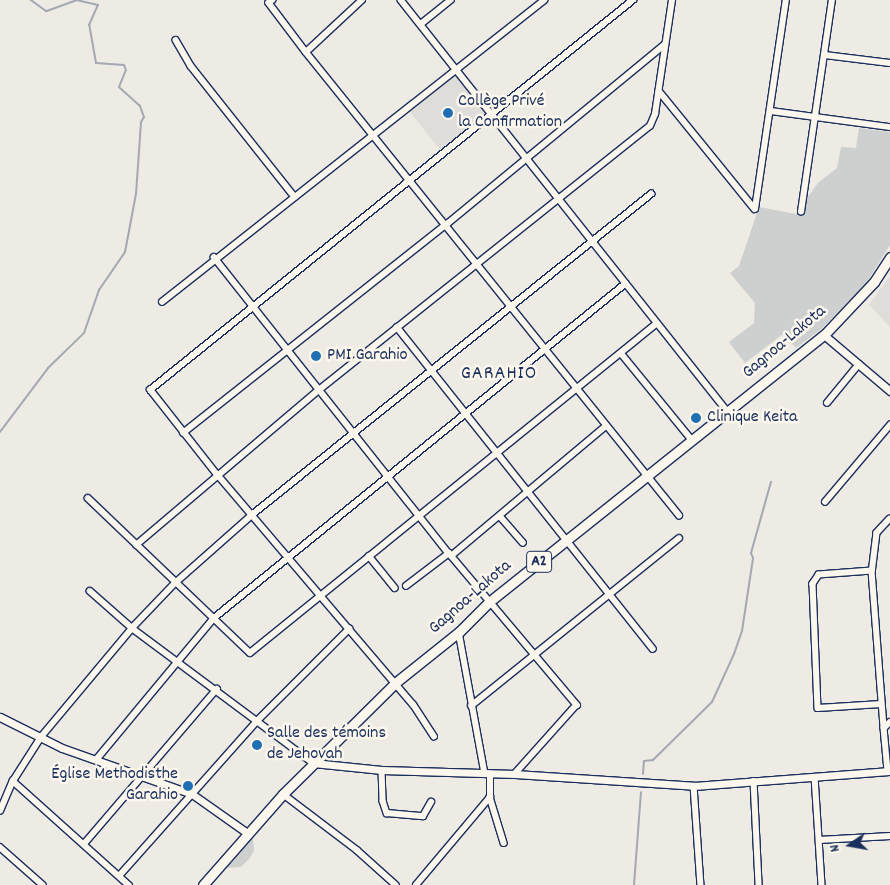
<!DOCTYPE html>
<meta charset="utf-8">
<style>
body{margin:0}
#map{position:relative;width:890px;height:885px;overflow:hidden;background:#eeebe4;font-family:Dekko,sans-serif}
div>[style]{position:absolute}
.built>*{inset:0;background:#deddda;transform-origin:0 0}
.green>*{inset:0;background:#cecfcf}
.stream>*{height:2px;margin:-1px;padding:0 1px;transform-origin:1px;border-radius:1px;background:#a3a8b4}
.roads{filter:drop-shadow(1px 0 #1b2f5e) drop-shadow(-1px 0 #1b2f5e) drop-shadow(0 1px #1b2f5e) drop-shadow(0 -1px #1b2f5e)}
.minor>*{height:5.5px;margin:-2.75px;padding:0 2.75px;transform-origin:2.75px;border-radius:2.75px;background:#fbf7ec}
.tertiary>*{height:7px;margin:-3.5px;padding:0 3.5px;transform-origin:3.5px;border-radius:3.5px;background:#fbf7ec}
.primary>*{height:9px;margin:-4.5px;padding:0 4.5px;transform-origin:4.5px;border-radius:4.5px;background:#fbf7ec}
.dots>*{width:14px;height:14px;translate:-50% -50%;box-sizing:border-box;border:2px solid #fbf7ec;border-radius:50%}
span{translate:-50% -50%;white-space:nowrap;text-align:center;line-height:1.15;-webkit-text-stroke:5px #fbf7ec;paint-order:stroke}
.shield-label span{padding:1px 4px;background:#fbf7ec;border:1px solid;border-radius:4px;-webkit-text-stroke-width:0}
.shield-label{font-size:16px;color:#1b2f5e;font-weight:700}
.poi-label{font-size:18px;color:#1b2f5e}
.left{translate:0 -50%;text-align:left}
.right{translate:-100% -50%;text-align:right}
.street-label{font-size:18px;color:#1b2f5e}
.quarter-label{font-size:20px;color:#1b2f5e;letter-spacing:1px}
.north{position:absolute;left:825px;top:820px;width:50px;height:50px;-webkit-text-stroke:4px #fbf7ec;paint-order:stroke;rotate:258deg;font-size:14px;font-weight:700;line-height:20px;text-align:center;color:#1b2f5e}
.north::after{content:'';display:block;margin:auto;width:18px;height:22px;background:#1b2f5e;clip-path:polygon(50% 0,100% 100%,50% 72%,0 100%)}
</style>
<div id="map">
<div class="built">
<div style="left:455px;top:75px;width:50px;height:58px;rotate:52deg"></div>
<div style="clip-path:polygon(890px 276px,890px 327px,869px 305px)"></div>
</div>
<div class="green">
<div style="clip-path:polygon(859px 128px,890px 132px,890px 245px,865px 285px,820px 330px,796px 348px,783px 334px,745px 363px,729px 342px,754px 323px,755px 303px,730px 273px,739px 266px,759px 207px,796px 214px,818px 183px,837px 168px,841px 147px,856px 148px)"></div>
<div style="clip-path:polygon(253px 838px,254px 850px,250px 858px,241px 867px,227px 868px)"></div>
</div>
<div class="stream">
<div style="left:0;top:432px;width:80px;rotate:-53.1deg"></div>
<div style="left:48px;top:368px;width:50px;rotate:-44.2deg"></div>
<div style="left:84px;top:333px;width:46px;rotate:-70.8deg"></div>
<div style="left:99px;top:290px;width:46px;rotate:-55.6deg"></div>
<div style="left:125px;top:252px;width:59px;rotate:-79.3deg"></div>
<div style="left:136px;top:194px;width:72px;rotate:-86deg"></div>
<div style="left:141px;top:122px;width:6px;rotate:-59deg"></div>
<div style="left:144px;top:117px;width:12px;rotate:-110deg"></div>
<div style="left:140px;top:106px;width:28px;rotate:-138deg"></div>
<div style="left:119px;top:87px;width:18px;rotate:-68deg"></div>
<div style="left:126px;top:70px;width:5px;rotate:-112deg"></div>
<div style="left:124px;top:65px;width:28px;rotate:-176deg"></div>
<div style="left:96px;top:63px;width:39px;rotate:-100deg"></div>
<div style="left:89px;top:25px;width:22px;rotate:-66deg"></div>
<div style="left:98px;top:5px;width:22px;rotate:-167deg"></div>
<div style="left:77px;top:0;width:33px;rotate:160deg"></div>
<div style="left:46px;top:11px;width:19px;rotate:-144deg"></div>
<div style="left:643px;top:774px;width:13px;rotate:-86deg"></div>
<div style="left:644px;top:761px;width:9px;rotate:-6deg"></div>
<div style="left:653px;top:760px;width:83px;rotate:-44.5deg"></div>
<div style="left:712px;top:702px;width:53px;rotate:-65.4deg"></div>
<div style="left:734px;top:654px;width:24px;rotate:-71deg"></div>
<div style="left:742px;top:631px;width:74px;rotate:-81.4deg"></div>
<div style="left:753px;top:558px;width:5px;rotate:-112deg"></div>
<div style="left:751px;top:553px;width:74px;rotate:-74.3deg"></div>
<div style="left:634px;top:885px;width:93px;rotate:-85.7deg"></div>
</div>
<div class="roads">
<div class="minor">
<div style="left:273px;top:0;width:5px;rotate:143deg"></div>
<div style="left:269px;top:3px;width:61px;rotate:52.9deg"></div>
<div style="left:306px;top:52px;width:595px;rotate:51.14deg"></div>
<div style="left:401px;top:0;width:526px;rotate:51.56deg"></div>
<div style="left:421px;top:24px;width:38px;rotate:-39deg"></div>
<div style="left:176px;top:40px;width:30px;rotate:60deg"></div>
<div style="left:191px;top:66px;width:167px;rotate:51.6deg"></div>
<div style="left:306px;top:52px;width:76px;rotate:-42.9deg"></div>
<div style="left:825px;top:55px;width:65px;rotate:7deg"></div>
<div style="left:659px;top:91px;width:152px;rotate:50.9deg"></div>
<div style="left:755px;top:209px;width:211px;rotate:-81.6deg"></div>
<div style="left:771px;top:111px;width:120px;rotate:7.7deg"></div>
<div style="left:801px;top:212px;width:214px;rotate:-81.7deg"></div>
<div style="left:214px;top:257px;width:378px;rotate:51.6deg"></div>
<div style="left:449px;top:553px;width:199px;rotate:49.9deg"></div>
<div style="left:577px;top:705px;width:93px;rotate:131.9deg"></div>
<div style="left:162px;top:302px;width:487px;rotate:-38.3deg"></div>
<div style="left:397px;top:327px;width:411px;rotate:51.5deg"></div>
<div style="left:621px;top:353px;width:112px;rotate:50.8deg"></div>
<div style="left:827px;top:403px;width:50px;rotate:-50.6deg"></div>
<div style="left:183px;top:433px;width:337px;rotate:-38.4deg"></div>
<div style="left:447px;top:224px;width:281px;rotate:-39.5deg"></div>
<div style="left:88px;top:498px;width:224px;rotate:43.7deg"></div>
<div style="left:250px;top:653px;width:523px;rotate:-39.02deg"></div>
<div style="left:825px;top:502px;width:101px;rotate:-49.8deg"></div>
<div style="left:500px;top:516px;width:35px;rotate:49deg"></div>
<div style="left:890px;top:519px;width:19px;rotate:133deg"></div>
<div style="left:877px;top:533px;width:38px;rotate:97deg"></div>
<div style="left:872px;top:571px;width:157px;rotate:85.6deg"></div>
<div style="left:884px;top:728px;width:8px;rotate:-45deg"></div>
<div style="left:136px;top:545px;width:240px;rotate:-40.3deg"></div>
<div style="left:319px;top:390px;width:423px;rotate:-38.6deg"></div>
<div style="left:650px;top:126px;width:13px;rotate:-67deg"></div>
<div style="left:655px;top:114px;width:115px;rotate:-81.5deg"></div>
<div style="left:369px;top:556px;width:41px;rotate:50.9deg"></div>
<div style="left:451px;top:556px;width:202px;rotate:-40deg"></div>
<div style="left:872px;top:571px;width:53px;rotate:175.7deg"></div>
<div style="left:819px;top:575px;width:11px;rotate:124deg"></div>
<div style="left:813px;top:584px;width:124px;rotate:87.7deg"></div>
<div style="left:818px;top:708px;width:63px;rotate:-3.6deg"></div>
<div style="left:406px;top:586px;width:54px;rotate:-37.5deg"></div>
<div style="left:90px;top:591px;width:56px;rotate:41.4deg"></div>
<div style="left:132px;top:628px;width:226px;rotate:36.7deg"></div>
<div style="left:459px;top:632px;width:144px;rotate:79.6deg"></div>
<div style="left:471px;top:706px;width:267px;rotate:-38.9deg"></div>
<div style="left:884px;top:728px;width:43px;rotate:84.7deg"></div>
<div style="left:434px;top:737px;width:38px;rotate:-123deg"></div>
<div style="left:413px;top:705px;width:302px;rotate:-130.4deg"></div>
<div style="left:217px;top:475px;width:108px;rotate:-128.2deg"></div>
<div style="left:150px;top:390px;width:621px;rotate:-38.92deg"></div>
<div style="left:96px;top:760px;width:185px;rotate:-50.3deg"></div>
<div style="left:214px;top:618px;width:530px;rotate:-39.1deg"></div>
<div style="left:382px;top:770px;width:31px;rotate:88deg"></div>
<div style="left:383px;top:801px;width:13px;rotate:72deg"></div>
<div style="left:387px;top:813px;width:36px;rotate:5deg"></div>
<div style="left:423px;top:816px;width:16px;rotate:-60deg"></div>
<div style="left:815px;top:777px;width:108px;rotate:86.3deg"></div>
<div style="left:13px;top:781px;width:156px;rotate:41.9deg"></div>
<div style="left:754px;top:781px;width:104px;rotate:87.2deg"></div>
<div style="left:694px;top:786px;width:99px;rotate:86deg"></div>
<div style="left:283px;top:794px;width:93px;rotate:37.1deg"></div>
<div style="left:357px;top:850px;width:52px;rotate:41.9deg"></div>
<div style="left:490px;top:797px;width:48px;rotate:73.1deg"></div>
<div style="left:0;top:811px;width:33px;rotate:-67deg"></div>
<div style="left:13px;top:781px;width:52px;rotate:-57.5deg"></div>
<div style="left:41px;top:737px;width:142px;rotate:-50.1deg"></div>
<div style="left:132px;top:628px;width:62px;rotate:-46.3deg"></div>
<div style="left:175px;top:583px;width:104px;rotate:-41.5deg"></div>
<div style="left:253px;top:514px;width:511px;rotate:-38.8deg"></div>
<div style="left:819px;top:840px;width:71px;rotate:-3.2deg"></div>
<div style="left:84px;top:844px;width:204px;rotate:-49.4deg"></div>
<div style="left:0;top:847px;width:57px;rotate:41.5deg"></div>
<div style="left:119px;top:876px;width:209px;rotate:-48.3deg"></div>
<div style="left:258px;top:720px;width:129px;rotate:-45deg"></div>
<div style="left:416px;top:885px;width:115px;rotate:-49.9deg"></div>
<div style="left:490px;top:797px;width:23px;rotate:-90deg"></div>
</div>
<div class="tertiary">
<div style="left:824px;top:335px;width:87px;rotate:40.3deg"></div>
<div style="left:0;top:717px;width:69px;rotate:26.6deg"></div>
<div style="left:62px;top:748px;width:138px;rotate:19.5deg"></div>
<div style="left:192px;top:794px;width:67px;rotate:35.3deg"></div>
<div style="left:313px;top:763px;width:69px;rotate:5.8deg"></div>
<div style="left:382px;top:770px;width:133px;rotate:1.7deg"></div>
<div style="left:515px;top:774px;width:179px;rotate:3.8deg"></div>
<div style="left:694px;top:786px;width:197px;rotate:-4.4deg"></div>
</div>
<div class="primary">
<div style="left:203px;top:885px;width:121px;rotate:-48.7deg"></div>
<div style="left:283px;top:794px;width:158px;rotate:-44.7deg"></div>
<div style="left:395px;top:683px;width:82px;rotate:-38.6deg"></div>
<div style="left:459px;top:632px;width:42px;rotate:-45deg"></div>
<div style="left:489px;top:602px;width:428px;rotate:-38.6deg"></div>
<div style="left:824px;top:335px;width:73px;rotate:-46.7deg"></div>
<div style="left:874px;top:282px;width:30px;rotate:-57deg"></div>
</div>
</div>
<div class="dots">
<div style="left:448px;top:113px;background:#1f6fb2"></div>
<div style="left:316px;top:356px;background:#1f6fb2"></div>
<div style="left:696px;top:418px;background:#1f6fb2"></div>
<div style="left:257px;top:745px;background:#1f6fb2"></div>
<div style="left:188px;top:786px;background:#1f6fb2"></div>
</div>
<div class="shield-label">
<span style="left:539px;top:562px">A2</span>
</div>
<div class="poi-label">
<span class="left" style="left:458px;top:113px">Collège Privé<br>la Confirmation</span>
<span class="left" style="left:327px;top:356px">PMI Garahio</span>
<span class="left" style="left:707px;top:418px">Clinique Keita</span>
<span class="left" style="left:267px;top:745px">Salle des témoins<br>de Jehovah</span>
<span class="right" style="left:178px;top:786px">Église Methodisthe<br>Garahio</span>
</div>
<div class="street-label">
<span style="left:785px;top:343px;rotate:-40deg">Gagnoa-Lakota</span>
<span style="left:471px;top:598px;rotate:-41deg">Gagnoa-Lakota</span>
</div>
<div class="quarter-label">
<span style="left:499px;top:374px">GARAHIO</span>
</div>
<div class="north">N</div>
</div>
